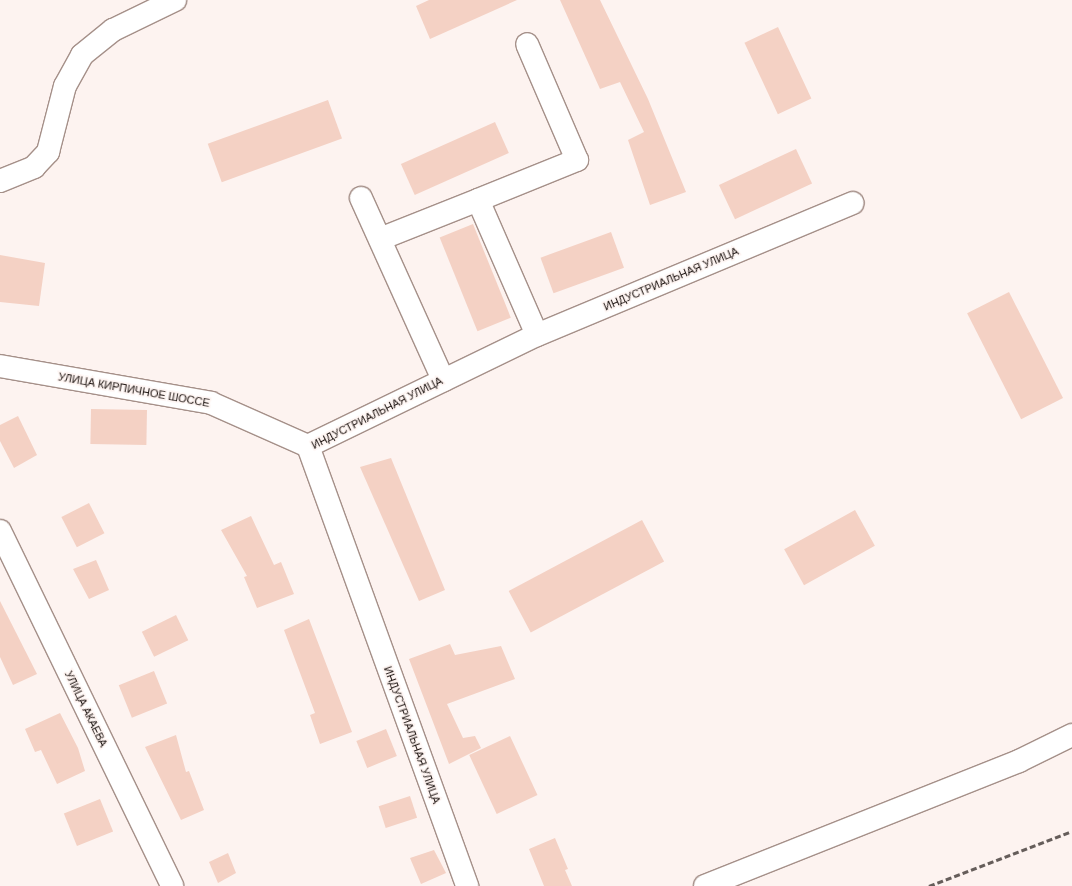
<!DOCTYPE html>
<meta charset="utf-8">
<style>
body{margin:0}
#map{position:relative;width:1072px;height:886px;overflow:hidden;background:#fdf3f0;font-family:"DM Sans",sans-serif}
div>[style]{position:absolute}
.building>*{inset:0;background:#f4d1c4;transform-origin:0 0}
.roads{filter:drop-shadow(1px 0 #a59089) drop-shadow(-1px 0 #a59089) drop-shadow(0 1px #a59089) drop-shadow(0 -1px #a59089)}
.minor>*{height:22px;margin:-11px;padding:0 11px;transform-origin:11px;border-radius:11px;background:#fff}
.rail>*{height:3px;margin-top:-1.5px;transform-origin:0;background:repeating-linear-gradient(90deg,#655d5a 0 6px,transparent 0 9px)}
span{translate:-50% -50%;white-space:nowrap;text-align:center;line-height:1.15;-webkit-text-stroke:3px #fdf3f0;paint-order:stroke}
.street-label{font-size:11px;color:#1d1512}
</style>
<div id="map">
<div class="building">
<div style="clip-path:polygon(429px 0,517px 0,430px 39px,416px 6px)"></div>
<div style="clip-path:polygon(560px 0,600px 0,648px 99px,686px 192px,650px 205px,628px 140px,644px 132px,620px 82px,600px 89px)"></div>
<div style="left:778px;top:27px;width:79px;height:37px;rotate:65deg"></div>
<div style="left:328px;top:100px;width:41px;height:128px;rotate:70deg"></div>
<div style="left:495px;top:122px;width:34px;height:103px;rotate:66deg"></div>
<div style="left:796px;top:149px;width:38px;height:85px;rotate:65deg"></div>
<div style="left:473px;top:224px;width:101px;height:36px;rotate:68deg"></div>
<div style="left:611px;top:232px;width:38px;height:75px;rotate:70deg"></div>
<div style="clip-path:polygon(0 255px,45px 263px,39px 306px,0 302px)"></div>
<div style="left:1009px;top:292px;width:119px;height:47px;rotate:63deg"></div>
<div style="left:91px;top:409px;width:56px;height:35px;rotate:1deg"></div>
<div style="clip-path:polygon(18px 416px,37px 455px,14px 468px,0 441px,0 425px)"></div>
<div style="clip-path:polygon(391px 458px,445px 590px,419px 601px,360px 467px)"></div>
<div style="left:89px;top:503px;width:34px;height:31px;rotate:63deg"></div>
<div style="left:855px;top:510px;width:41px;height:81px;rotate:61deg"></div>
<div style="clip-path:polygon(251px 516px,274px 565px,281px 562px,294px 594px,257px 608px,244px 577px,247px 576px,221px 530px)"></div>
<div style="left:642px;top:520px;width:47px;height:151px;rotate:62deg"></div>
<div style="clip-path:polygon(96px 560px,109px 590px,89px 599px,73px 569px)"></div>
<div style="clip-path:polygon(0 601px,37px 674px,13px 685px,0 657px)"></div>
<div style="left:176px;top:615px;width:28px;height:38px;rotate:64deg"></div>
<div style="clip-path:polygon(309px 619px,352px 732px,320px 744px,310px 715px,315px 713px,284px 630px)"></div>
<div style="clip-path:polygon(450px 644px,455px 655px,501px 646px,515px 679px,447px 704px,463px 738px,475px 736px,481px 748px,449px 764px,409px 659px)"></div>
<div style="left:154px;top:671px;width:35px;height:38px;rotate:68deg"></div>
<div style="clip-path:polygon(60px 713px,78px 748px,85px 771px,57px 784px,41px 750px,35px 752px,25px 729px)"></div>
<div style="left:386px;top:729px;width:29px;height:32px;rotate:68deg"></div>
<div style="clip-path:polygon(176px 735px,186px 772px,189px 771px,204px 810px,181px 820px,145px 747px)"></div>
<div style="left:510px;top:736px;width:65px;height:45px;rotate:65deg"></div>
<div style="left:410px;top:796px;width:23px;height:33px;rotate:72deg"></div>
<div style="left:100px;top:799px;width:35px;height:39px;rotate:68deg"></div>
<div style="clip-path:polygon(555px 838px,568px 869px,565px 870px,572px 886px,544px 886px,529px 849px)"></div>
<div style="clip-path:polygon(434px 850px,446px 873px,421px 884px,410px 858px)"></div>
<div style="clip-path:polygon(228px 853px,236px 873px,218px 883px,209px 862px)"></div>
</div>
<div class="roads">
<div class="minor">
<div style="left:0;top:181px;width:37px;rotate:-22deg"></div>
<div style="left:34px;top:167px;width:21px;rotate:-47deg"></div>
<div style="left:48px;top:152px;width:68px;rotate:-75.6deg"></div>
<div style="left:65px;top:86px;width:35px;rotate:-61deg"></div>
<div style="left:82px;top:55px;width:40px;rotate:-39deg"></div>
<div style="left:113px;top:30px;width:69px;rotate:-25.8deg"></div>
<div style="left:361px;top:198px;width:200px;rotate:65.7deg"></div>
<div style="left:478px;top:200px;width:107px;rotate:-22deg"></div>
<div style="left:577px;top:160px;width:126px;rotate:-113.3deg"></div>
<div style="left:380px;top:239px;width:105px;rotate:-21.7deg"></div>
<div style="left:478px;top:200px;width:147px;rotate:66.4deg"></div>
<div style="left:0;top:366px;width:214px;rotate:9.9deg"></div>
<div style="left:211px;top:403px;width:106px;rotate:23.9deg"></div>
<div style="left:308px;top:446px;width:254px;rotate:-25.9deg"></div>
<div style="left:537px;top:335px;width:342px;rotate:-22.7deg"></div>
<div style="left:308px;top:446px;width:468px;rotate:70.1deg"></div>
<div style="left:0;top:531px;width:394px;rotate:64.1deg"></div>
<div style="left:705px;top:886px;width:338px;rotate:-21.7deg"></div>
<div style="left:1019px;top:761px;width:59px;rotate:-26.1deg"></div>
</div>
</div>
<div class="rail">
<div style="left:929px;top:886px;width:153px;rotate:-21deg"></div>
</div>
<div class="street-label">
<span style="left:671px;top:279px;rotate:-23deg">ИНДУСТРИАЛЬНАЯ УЛИЦА</span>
<span style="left:134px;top:390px;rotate:10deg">УЛИЦА КИРПИЧНОЕ ШОССЕ</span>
<span style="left:377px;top:413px;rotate:-27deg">ИНДУСТРИАЛЬНАЯ УЛИЦА</span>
<span style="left:86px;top:709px;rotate:64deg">УЛИЦА АКАЕВА</span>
<span style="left:412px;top:735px;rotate:70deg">ИНДУСТРИАЛЬНАЯ УЛИЦА</span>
</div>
</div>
